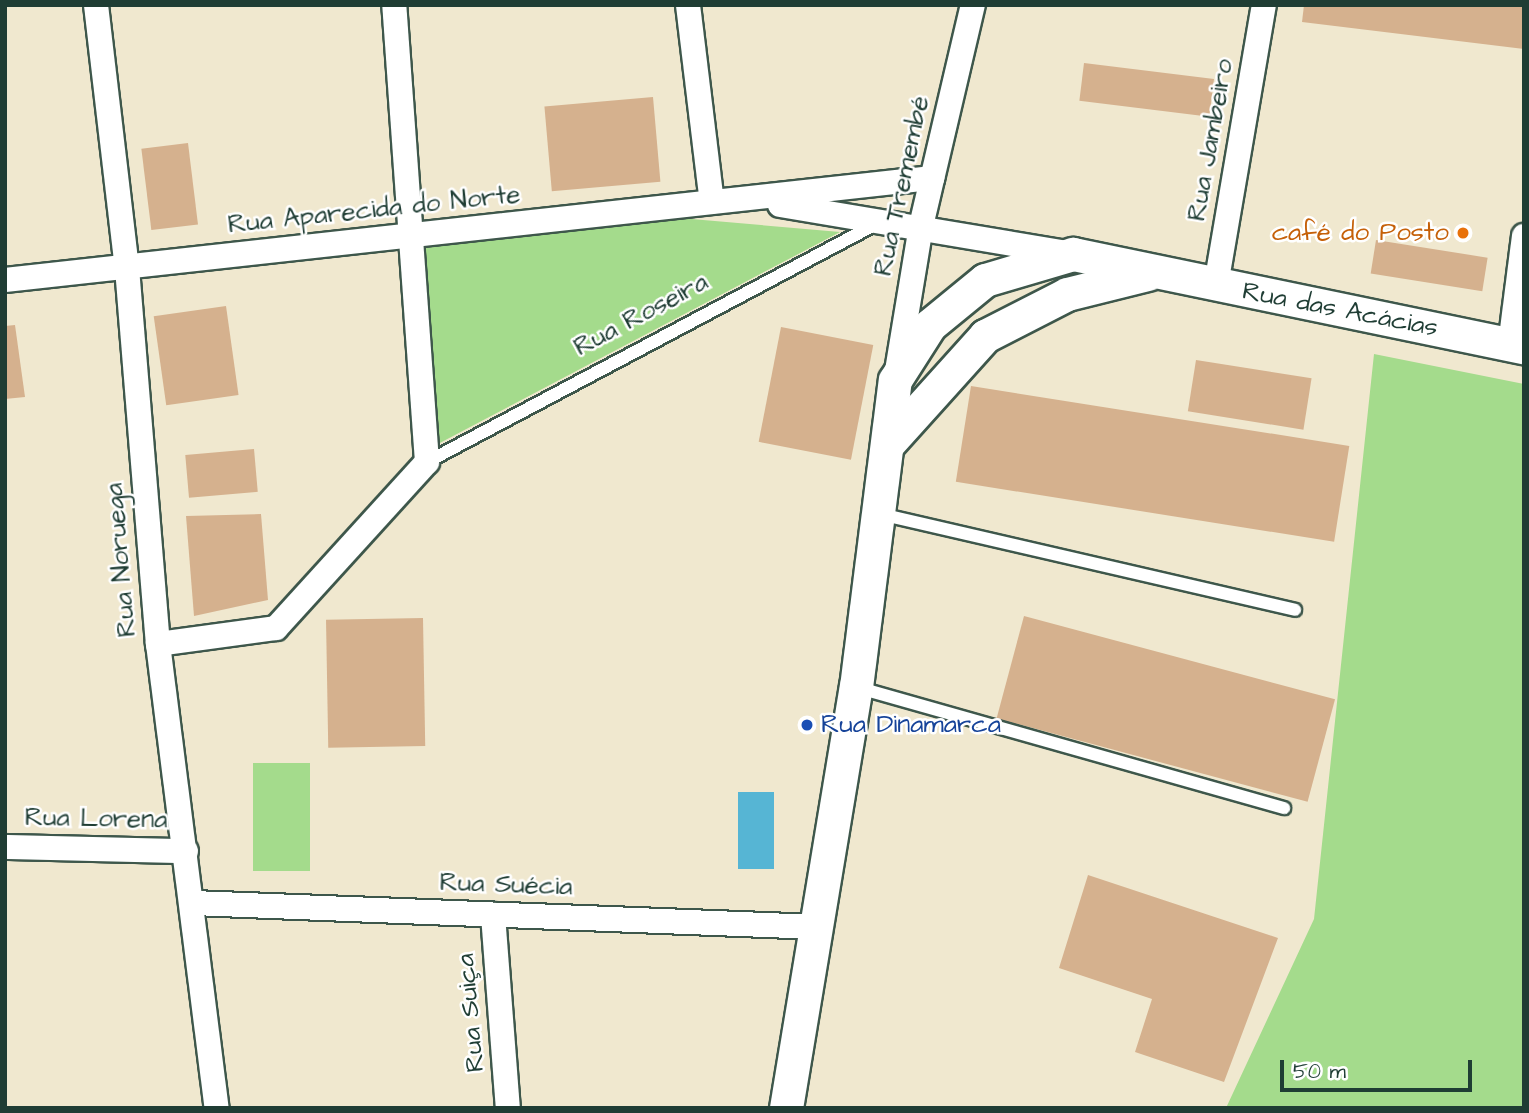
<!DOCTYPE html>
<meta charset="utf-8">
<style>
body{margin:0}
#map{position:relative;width:1529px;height:1113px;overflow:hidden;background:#f0e8cf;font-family:"Architects Daughter",sans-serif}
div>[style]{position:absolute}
.green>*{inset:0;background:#a4db8c;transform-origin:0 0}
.water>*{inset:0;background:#56b5d4;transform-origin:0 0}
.building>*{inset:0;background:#d5b18e;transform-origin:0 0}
.roads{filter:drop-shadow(2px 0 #3e574b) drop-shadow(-2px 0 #3e574b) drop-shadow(0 2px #3e574b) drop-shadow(0 -2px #3e574b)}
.lane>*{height:12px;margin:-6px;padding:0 6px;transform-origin:6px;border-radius:6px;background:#fff}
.street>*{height:24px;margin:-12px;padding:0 12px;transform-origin:12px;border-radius:12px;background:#fff}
.secondary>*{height:33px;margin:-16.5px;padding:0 16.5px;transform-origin:16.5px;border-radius:16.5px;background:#fff}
.dots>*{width:19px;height:19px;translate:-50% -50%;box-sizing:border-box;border:4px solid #fff;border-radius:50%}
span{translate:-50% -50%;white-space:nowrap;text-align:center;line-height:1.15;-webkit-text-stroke:5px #fff;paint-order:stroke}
.street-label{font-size:26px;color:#1f3d34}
.food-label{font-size:26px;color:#c56008}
.right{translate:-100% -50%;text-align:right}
.transit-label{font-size:26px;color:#164399}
.left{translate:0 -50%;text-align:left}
.frame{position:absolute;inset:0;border:7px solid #1f3d34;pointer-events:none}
.scale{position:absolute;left:1280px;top:1060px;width:192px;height:32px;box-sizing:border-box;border:4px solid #1f3d34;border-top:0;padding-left:9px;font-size:21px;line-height:24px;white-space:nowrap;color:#1f3d34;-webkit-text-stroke:5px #fff;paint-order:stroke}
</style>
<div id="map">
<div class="green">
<div style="clip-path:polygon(680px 218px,840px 232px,436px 445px,422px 245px)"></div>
<div style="clip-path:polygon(1374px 354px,1524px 384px,1524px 1108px,1226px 1108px,1314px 919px)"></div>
<div style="left:253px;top:763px;width:57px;height:108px"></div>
</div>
<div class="water">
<div style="left:738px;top:792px;width:36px;height:77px"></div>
</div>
<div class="building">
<div style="clip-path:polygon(1304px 5px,1524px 6px,1524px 49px,1302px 22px)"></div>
<div style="left:1084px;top:63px;width:131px;height:38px;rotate:7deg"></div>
<div style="left:653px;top:97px;width:85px;height:109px;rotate:85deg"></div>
<div style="left:188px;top:143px;width:82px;height:47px;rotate:83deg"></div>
<div style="left:1376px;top:240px;width:113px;height:34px;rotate:9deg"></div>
<div style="left:226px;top:306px;width:90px;height:73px;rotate:82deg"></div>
<div style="clip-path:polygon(15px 325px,25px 397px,5px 399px,5px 326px)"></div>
<div style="left:781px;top:327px;width:94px;height:117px;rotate:11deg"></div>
<div style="left:1196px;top:360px;width:117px;height:52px;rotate:9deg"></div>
<div style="left:971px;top:386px;width:383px;height:97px;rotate:9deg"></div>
<div style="left:254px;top:449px;width:43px;height:69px;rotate:85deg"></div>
<div style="clip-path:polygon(261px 514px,268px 600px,194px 616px,186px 516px)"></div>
<div style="left:1024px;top:616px;width:322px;height:106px;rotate:15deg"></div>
<div style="left:423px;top:618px;width:128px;height:97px;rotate:89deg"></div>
<div style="clip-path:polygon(1088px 875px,1278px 938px,1224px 1082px,1135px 1052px,1152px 999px,1059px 968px)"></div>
</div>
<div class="roads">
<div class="lane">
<div style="left:427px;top:462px;width:510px;rotate:-27.92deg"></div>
<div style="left:880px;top:514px;width:426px;rotate:13deg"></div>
<div style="left:856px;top:687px;width:445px;rotate:15.8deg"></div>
</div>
<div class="street">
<div style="left:96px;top:5px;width:265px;rotate:83.3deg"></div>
<div style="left:127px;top:268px;width:377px;rotate:85.3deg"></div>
<div style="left:158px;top:644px;width:468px;rotate:82.8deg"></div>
<div style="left:688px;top:5px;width:198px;rotate:83.1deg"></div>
<div style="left:780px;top:205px;width:296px;rotate:9.5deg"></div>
<div style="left:5px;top:280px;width:933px;rotate:-6.28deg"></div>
<div style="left:1216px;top:285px;width:284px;rotate:-80.3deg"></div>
<div style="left:1510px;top:345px;width:110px;rotate:-82.7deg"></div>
<div style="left:897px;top:371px;width:147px;rotate:-80.6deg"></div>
<div style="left:921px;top:226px;width:227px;rotate:-76.8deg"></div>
<div style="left:158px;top:644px;width:119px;rotate:-7.7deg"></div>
<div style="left:276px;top:628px;width:224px;rotate:-47.7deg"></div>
<div style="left:427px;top:462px;width:458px;rotate:-94.1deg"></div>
<div style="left:5px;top:847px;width:181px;rotate:1.3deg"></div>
<div style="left:193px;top:903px;width:624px;rotate:2.2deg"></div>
<div style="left:493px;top:915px;width:194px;rotate:85.6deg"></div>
</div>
<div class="secondary">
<div style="left:887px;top:445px;width:147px;rotate:-48deg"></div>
<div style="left:985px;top:336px;width:92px;rotate:-27.1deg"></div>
<div style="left:1067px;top:294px;width:83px;rotate:-13.9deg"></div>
<div style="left:786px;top:1108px;width:427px;rotate:-80.6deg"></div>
<div style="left:856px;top:687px;width:309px;rotate:-82.8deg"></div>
<div style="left:895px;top:380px;width:65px;rotate:-57.5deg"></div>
<div style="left:930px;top:325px;width:71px;rotate:-39.3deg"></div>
<div style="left:985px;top:280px;width:92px;rotate:-16.5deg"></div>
<div style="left:1073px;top:254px;width:460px;rotate:11.7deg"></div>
</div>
</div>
<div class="dots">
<div style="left:1463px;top:233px;background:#e8710a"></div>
<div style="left:807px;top:725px;background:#1a4fb4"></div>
</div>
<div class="street-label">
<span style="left:1211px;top:140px;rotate:-80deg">Rua Jambeiro</span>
<span style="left:902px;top:186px;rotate:-78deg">Rua Tremembé</span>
<span style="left:374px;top:210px;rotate:-6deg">Rua Aparecida do Norte</span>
<span style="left:1340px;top:310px;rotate:11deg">Rua das Acácias</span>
<span style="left:641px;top:315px;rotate:-28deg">Rua Roseira</span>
<span style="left:121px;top:560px;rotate:-95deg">Rua Noruega</span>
<span style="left:96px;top:819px;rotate:1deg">Rua Lorena</span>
<span style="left:506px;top:885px;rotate:2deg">Rua Suécia</span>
<span style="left:471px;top:1013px;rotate:-95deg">Rua Suiça</span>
</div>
<div class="food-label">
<span class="right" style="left:1449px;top:233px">café do Posto</span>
</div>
<div class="transit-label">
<span class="left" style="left:821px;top:725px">Rua Dinamarca</span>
</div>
<div class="frame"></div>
<div class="scale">50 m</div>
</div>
